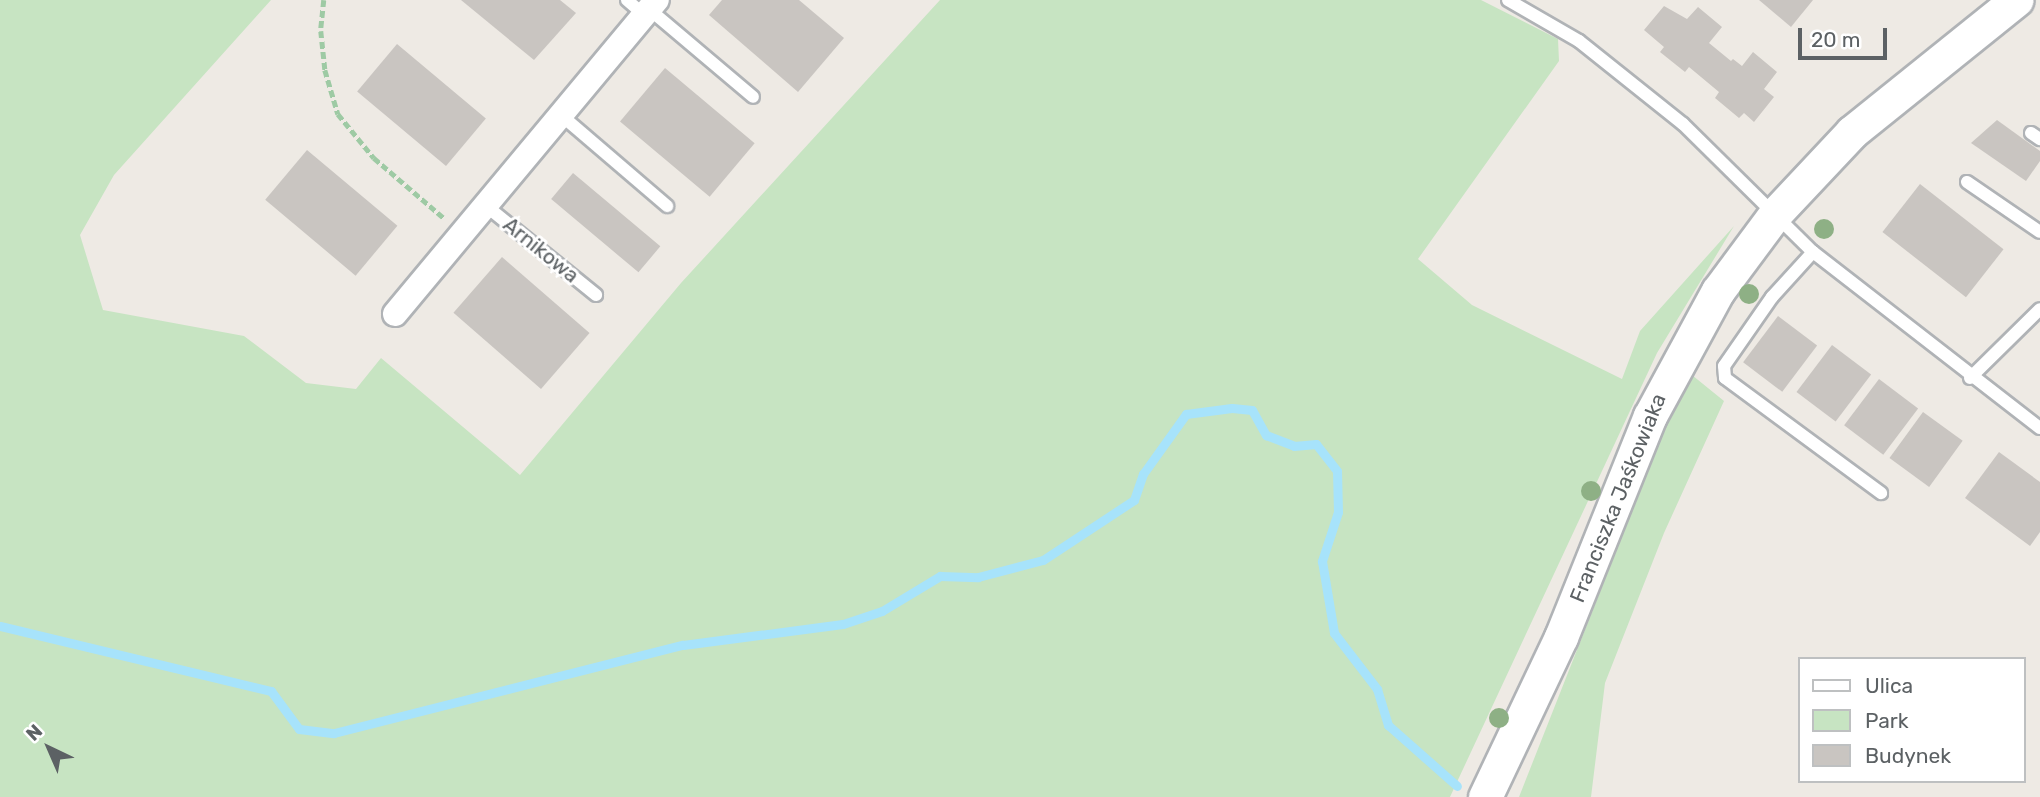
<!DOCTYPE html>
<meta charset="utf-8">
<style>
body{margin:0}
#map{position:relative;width:2040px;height:797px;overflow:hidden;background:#eeeae4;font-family:Rubik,sans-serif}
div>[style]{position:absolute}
.green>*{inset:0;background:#c7e4c2}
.stream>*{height:9px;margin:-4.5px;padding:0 4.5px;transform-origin:4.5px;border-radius:4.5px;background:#a7e3fb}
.building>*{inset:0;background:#c9c5c1;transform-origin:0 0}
.path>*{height:4.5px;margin-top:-2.25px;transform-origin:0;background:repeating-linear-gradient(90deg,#9ecaa4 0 7px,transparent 0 10.5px)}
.roads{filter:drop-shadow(2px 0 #b0b3b6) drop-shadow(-2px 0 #b0b3b6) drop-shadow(0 2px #b0b3b6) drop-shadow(0 -2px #b0b3b6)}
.lane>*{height:12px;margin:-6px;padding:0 6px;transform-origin:6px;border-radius:6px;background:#fff}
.street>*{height:24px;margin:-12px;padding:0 12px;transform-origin:12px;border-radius:12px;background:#fff}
.secondary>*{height:33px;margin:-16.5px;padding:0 16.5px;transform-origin:16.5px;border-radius:16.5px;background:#fff}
.trees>*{width:20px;height:20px;margin:-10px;border-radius:50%;background:#8eb085}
span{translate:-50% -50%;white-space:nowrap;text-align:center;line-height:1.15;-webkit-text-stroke:6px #fff;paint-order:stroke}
.street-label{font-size:21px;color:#5c6164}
.legend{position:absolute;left:1798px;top:657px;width:228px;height:126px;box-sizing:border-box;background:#fff;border:2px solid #bec0c1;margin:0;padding:9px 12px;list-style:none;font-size:21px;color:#5c6164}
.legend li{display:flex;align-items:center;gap:14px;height:35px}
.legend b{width:35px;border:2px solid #bec0c1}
.north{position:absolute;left:14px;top:713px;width:70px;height:70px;-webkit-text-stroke:5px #fff;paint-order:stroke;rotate:316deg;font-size:19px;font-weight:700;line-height:28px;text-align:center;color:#5c6164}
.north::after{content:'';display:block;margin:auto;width:24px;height:32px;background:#5c6164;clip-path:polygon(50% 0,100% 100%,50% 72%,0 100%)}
.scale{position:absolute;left:1798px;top:28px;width:89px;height:32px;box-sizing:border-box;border:4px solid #5c6164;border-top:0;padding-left:9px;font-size:21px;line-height:24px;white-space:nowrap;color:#5c6164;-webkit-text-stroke:5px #fff;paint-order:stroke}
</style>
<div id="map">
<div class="green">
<div style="clip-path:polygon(0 0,271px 0,114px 175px,80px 235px,103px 310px,244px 336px,306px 383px,356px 389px,381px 358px,520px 475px,681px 283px,940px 0,1481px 0,1558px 39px,1559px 61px,1418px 259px,1472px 305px,1622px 379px,1640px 331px,1734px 226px,1657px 353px,1450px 797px,0 797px)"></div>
<div style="clip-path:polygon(1687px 371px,1724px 401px,1664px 533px,1605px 683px,1591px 797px,1519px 797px)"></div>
</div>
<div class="stream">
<div style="left:0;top:626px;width:279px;rotate:13.5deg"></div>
<div style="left:271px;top:691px;width:47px;rotate:53.6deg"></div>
<div style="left:299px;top:729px;width:35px;rotate:7deg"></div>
<div style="left:334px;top:733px;width:360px;rotate:-14.2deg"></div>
<div style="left:683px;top:645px;width:161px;rotate:-7.5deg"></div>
<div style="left:843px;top:624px;width:41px;rotate:-18.4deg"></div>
<div style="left:882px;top:611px;width:68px;rotate:-31.1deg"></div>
<div style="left:940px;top:576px;width:38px;rotate:2deg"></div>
<div style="left:978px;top:577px;width:67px;rotate:-14.7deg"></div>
<div style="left:1043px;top:560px;width:109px;rotate:-33.4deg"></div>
<div style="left:1134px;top:500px;width:28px;rotate:-71deg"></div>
<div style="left:1143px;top:474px;width:74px;rotate:-54.4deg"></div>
<div style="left:1186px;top:414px;width:46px;rotate:-7.4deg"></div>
<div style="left:1232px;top:408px;width:20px;rotate:6deg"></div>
<div style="left:1252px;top:410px;width:29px;rotate:61deg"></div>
<div style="left:1266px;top:435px;width:30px;rotate:21deg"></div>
<div style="left:1294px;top:446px;width:22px;rotate:-5deg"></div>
<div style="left:1316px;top:444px;width:34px;rotate:52deg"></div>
<div style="left:1337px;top:471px;width:41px;rotate:88.6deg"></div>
<div style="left:1338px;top:512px;width:52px;rotate:108.1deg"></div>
<div style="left:1322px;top:561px;width:73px;rotate:80.5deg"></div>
<div style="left:1334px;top:633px;width:71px;rotate:52.5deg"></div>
<div style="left:1377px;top:689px;width:38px;rotate:73deg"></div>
<div style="left:1388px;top:725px;width:92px;rotate:41.5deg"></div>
</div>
<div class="building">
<div style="clip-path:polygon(461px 0,560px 0,576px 13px,534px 60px)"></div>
<div style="clip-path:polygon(722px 0,799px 0,844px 38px,798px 92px,709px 15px)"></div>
<div style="clip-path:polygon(1759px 0,1813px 0,1791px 27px)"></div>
<div style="clip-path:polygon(1664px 6px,1687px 19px,1698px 7px,1722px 27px,1709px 43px,1731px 61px,1733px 59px,1742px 66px,1753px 52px,1777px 72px,1764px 89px,1774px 97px,1754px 122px,1744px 113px,1739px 118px,1715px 98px,1719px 92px,1689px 67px,1685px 72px,1660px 52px,1664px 47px,1644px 30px)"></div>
<div style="left:397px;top:44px;width:116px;height:62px;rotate:40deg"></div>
<div style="left:665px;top:68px;width:117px;height:70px;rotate:40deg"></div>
<div style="clip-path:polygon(1997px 120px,2040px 151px,2040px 161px,2026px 181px,1971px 143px)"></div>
<div style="left:307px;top:150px;width:118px;height:65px;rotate:40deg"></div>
<div style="left:573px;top:173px;width:114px;height:34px;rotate:40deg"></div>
<div style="left:1920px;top:184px;width:106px;height:61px;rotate:38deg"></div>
<div style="left:502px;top:257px;width:116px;height:74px;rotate:41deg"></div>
<div style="left:1778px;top:316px;width:49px;height:58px;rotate:37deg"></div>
<div style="left:1832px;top:345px;width:49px;height:59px;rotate:37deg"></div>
<div style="left:1879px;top:379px;width:49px;height:58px;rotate:37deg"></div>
<div style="left:1923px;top:412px;width:49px;height:57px;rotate:36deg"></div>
<div style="clip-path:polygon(1999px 452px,2040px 482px,2040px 532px,2030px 546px,1965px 498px)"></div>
</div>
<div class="path">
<div style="left:324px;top:0;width:31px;rotate:96deg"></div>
<div style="left:321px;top:31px;width:39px;rotate:84deg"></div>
<div style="left:325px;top:70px;width:46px;rotate:73.5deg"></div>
<div style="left:338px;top:114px;width:57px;rotate:50.7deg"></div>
<div style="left:374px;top:158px;width:92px;rotate:40.6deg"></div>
</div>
<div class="roads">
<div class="lane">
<div style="left:627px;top:0;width:23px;rotate:41deg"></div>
<div style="left:1508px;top:0;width:82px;rotate:30deg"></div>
<div style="left:1579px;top:41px;width:133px;rotate:38.6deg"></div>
<div style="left:1683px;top:124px;width:182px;rotate:44.6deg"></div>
<div style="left:1813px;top:252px;width:287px;rotate:37.8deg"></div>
<div style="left:649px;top:9px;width:136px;rotate:40.2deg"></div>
<div style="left:561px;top:115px;width:140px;rotate:40.6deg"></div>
<div style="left:2031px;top:133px;width:11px;rotate:34deg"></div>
<div style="left:1967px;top:182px;width:88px;rotate:34.4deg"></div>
<div style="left:485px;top:205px;width:143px;rotate:39deg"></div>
<div style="left:1813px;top:252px;width:61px;rotate:132.3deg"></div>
<div style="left:1772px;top:297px;width:84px;rotate:124.8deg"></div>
<div style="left:1724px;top:366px;width:12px;rotate:85deg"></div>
<div style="left:1725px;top:378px;width:194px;rotate:36.4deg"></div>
<div style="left:1970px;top:378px;width:98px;rotate:-44.6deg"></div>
</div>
<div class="street">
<div style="left:395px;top:314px;width:409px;rotate:-50.2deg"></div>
</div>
<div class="secondary">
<div style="left:1485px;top:797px;width:177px;rotate:-64.6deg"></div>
<div style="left:1561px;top:637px;width:238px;rotate:-68.1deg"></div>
<div style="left:1650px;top:416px;width:142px;rotate:-61.5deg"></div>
<div style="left:1718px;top:291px;width:97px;rotate:-53.4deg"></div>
<div style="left:1776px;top:213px;width:111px;rotate:-46.8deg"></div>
<div style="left:1852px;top:132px;width:211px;rotate:-38.8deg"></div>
</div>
</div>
<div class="trees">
<div style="left:1824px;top:229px"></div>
<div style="left:1749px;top:294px"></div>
<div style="left:1591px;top:491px"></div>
<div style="left:1499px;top:718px"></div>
</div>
<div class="street-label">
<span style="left:541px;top:250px;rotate:39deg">Arnikowa</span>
<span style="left:1618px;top:498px;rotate:-68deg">Franciszka Jaśkowiaka</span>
</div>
<ul class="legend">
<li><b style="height:9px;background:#fff"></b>Ulica</li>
<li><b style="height:19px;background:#c7e4c2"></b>Park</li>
<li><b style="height:19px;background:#c9c5c1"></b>Budynek</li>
</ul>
<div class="north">N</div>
<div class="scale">20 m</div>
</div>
